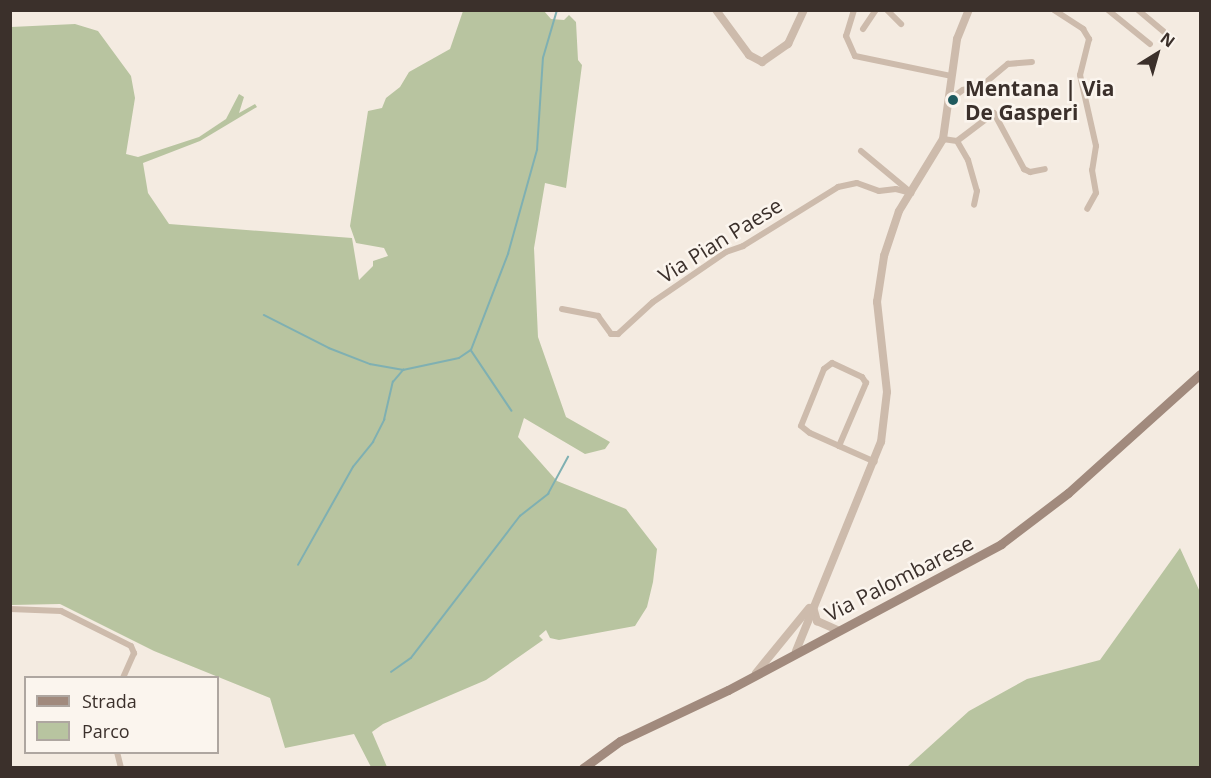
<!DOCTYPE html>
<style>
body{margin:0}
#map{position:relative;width:1211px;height:778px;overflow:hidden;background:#f4ebe1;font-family:"Open Sans",sans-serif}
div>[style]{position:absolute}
.green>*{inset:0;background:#b8c4a0}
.stream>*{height:1.5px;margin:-0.75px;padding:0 0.75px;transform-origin:0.75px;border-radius:0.75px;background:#7fb0b2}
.minor>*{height:6px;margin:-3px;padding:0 3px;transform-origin:3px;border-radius:3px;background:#cdbbac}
.tertiary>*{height:8px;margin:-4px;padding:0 4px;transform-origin:4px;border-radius:4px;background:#cdbbac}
.secondary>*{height:9px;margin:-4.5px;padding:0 4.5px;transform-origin:4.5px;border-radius:4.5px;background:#a18a7d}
.dots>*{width:16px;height:16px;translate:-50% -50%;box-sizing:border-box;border:3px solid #fbf5ee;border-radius:50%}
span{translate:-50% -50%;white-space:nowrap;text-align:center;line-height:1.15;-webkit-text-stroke:5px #fbf5ee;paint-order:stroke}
.poi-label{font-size:21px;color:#3b302b;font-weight:700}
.left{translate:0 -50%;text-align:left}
.street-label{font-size:21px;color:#3b302b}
.frame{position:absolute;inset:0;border:12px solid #3b302b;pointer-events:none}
.legend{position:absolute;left:24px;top:676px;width:195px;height:78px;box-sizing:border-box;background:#fbf5ee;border:2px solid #aea6a0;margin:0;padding:8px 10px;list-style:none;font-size:18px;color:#3b302b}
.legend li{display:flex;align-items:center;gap:12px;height:30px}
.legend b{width:30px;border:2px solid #aea6a0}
.north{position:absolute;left:1127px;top:24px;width:60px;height:60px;-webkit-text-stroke:4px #fbf5ee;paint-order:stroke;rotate:37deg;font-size:16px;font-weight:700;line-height:24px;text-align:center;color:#3b302b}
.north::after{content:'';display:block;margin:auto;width:21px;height:27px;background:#3b302b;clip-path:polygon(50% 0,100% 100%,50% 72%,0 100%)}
</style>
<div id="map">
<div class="green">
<div style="clip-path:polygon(463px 11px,544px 11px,551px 19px,564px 20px,569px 15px,576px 22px,578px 60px,582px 65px,566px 188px,545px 183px,534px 248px,538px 337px,566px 417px,610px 442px,605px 449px,585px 454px,524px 418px,518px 437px,557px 481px,626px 509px,657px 549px,653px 582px,647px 607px,635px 626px,559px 640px,550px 638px,546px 630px,539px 636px,543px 640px,486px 680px,383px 724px,372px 732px,387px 767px,371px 767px,354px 734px,285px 748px,270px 698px,154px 651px,60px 604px,11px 605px,11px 27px,75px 24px,98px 31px,131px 76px,135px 98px,126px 154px,138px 157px,199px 137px,226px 119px,239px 94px,244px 97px,239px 113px,255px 104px,257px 107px,200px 141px,143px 163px,148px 193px,169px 224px,352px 238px,359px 280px,373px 266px,373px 261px,388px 256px,384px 248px,356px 243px,350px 226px,368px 111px,382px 108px,386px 98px,400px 87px,409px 72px,450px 49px)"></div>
<div style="clip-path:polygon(1180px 548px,1200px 592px,1200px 767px,907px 767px,969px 711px,1027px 679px,1100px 660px)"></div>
</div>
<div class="stream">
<div style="left:264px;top:315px;width:73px;rotate:26.9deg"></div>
<div style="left:329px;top:348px;width:44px;rotate:21.3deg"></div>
<div style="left:370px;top:364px;width:34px;rotate:10deg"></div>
<div style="left:403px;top:370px;width:57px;rotate:-12.1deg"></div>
<div style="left:459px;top:358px;width:14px;rotate:-34deg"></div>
<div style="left:471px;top:350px;width:103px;rotate:-68.9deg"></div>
<div style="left:508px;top:254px;width:108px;rotate:-74.4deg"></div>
<div style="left:537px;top:150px;width:92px;rotate:-86.3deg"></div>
<div style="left:543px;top:58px;width:50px;rotate:-73.7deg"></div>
<div style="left:471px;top:350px;width:73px;rotate:56.1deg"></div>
<div style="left:298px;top:565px;width:112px;rotate:-60.7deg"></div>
<div style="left:353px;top:467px;width:32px;rotate:-51deg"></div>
<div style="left:373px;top:442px;width:25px;rotate:-63deg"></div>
<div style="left:384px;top:420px;width:39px;rotate:-77deg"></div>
<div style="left:393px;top:382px;width:16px;rotate:-50deg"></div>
<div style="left:391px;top:672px;width:24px;rotate:-35deg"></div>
<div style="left:411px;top:658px;width:179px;rotate:-52.5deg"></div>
<div style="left:520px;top:516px;width:36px;rotate:-38deg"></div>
<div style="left:548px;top:494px;width:42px;rotate:-61.6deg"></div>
</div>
<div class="minor">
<div style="left:854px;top:10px;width:27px;rotate:107deg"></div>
<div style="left:846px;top:36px;width:22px;rotate:66deg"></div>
<div style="left:855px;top:56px;width:99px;rotate:11.7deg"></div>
<div style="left:887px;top:10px;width:20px;rotate:45deg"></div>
<div style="left:1054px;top:10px;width:35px;rotate:33deg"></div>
<div style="left:1083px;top:29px;width:12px;rotate:59deg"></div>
<div style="left:1089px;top:39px;width:37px;rotate:104deg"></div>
<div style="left:1080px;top:75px;width:73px;rotate:77.3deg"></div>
<div style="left:1096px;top:146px;width:24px;rotate:99deg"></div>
<div style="left:1092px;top:170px;width:23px;rotate:80deg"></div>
<div style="left:1096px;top:193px;width:18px;rotate:119deg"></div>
<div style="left:1108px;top:10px;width:54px;rotate:39deg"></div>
<div style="left:1138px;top:10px;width:34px;rotate:40deg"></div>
<div style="left:863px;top:29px;width:23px;rotate:-56deg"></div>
<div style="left:949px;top:100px;width:17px;rotate:-36deg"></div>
<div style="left:963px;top:90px;width:23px;rotate:-18deg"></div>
<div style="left:985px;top:83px;width:30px;rotate:-40deg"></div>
<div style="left:1008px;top:64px;width:24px;rotate:-5deg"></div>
<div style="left:943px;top:139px;width:14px;rotate:8deg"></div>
<div style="left:957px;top:141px;width:22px;rotate:60deg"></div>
<div style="left:968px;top:160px;width:32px;rotate:74deg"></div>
<div style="left:977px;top:191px;width:14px;rotate:102deg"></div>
<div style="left:957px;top:141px;width:46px;rotate:-37.1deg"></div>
<div style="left:994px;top:113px;width:64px;rotate:61.8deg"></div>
<div style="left:1024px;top:169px;width:7px;rotate:27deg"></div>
<div style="left:1030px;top:172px;width:15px;rotate:-11deg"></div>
<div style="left:861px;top:151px;width:61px;rotate:39.7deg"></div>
<div style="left:562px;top:309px;width:37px;rotate:11deg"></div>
<div style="left:598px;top:316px;width:22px;rotate:54deg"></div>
<div style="left:611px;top:334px;width:7px"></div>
<div style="left:618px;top:334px;width:47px;rotate:-42.4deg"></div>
<div style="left:653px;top:302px;width:88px;rotate:-34.4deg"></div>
<div style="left:726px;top:252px;width:18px;rotate:-19deg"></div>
<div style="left:743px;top:246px;width:112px;rotate:-31.8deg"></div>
<div style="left:838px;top:187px;width:19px;rotate:-12deg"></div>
<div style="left:857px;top:183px;width:23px;rotate:20deg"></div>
<div style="left:879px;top:191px;width:17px;rotate:-7deg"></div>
<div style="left:896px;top:189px;width:16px;rotate:15deg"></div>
<div style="left:839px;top:446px;width:69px;rotate:-66.8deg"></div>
<div style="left:866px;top:383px;width:7px;rotate:-124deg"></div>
<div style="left:862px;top:377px;width:33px;rotate:-155deg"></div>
<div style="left:832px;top:363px;width:10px;rotate:143deg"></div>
<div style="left:824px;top:369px;width:61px;rotate:112deg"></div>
<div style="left:801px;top:426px;width:11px;rotate:38deg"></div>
<div style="left:810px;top:433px;width:32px;rotate:24deg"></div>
<div style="left:839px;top:446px;width:39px;rotate:24deg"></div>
<div style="left:10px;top:609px;width:51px;rotate:2.2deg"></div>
<div style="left:61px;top:611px;width:78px;rotate:26.6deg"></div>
<div style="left:131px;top:646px;width:8px;rotate:67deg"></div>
<div style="left:134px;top:653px;width:27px;rotate:114deg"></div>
<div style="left:117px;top:752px;width:16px;rotate:76deg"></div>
</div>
<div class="tertiary">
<div style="left:716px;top:10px;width:56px;rotate:53.7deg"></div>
<div style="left:749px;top:55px;width:15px;rotate:28deg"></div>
<div style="left:762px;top:62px;width:32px;rotate:-35deg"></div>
<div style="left:788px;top:44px;width:38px;rotate:-65deg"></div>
<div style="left:813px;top:607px;width:15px;rotate:74deg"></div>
<div style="left:817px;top:621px;width:22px;rotate:24deg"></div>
<div style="left:796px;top:651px;width:226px;rotate:-67.9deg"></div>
<div style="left:881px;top:442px;width:50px;rotate:-83.2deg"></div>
<div style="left:887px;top:392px;width:91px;rotate:-96.3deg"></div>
<div style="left:877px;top:302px;width:47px;rotate:-81.3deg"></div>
<div style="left:884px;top:256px;width:47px;rotate:-71.6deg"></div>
<div style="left:899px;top:211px;width:84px;rotate:-58.6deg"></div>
<div style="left:943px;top:139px;width:101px;rotate:-82deg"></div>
<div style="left:957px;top:39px;width:31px;rotate:-68deg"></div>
<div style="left:756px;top:673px;width:84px;rotate:-50.8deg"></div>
</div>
<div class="secondary">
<div style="left:583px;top:768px;width:46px;rotate:-36.1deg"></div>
<div style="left:620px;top:741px;width:119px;rotate:-25.3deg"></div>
<div style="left:728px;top:690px;width:310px;rotate:-28.1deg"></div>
<div style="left:1001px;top:544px;width:84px;rotate:-37.3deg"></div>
<div style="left:1068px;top:493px;width:178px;rotate:-42deg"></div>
</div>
<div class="dots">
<div style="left:953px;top:100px;background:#1f5a5e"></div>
</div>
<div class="poi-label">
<span class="left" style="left:965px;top:100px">Mentana | Via<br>De Gasperi</span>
</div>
<div class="street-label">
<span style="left:720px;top:240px;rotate:-32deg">Via Pian Paese</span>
<span style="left:899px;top:578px;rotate:-27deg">Via Palombarese</span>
</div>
<div class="frame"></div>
<ul class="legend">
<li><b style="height:8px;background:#a18a7d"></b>Strada</li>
<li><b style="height:16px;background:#b8c4a0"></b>Parco</li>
</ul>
<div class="north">N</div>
</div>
